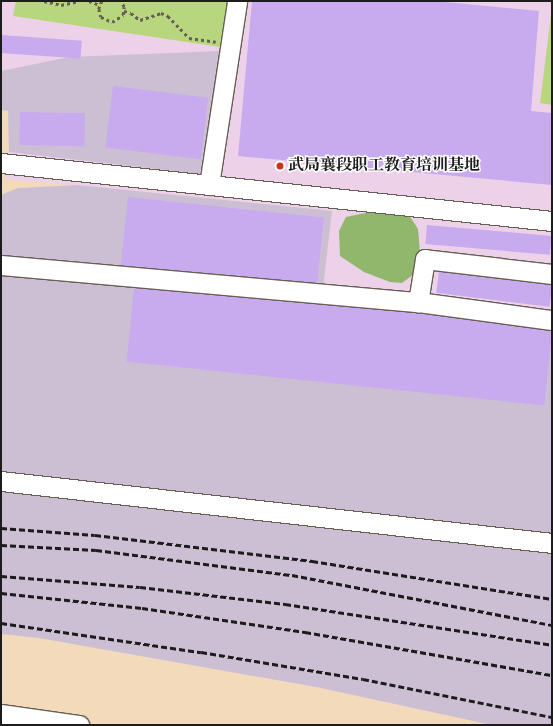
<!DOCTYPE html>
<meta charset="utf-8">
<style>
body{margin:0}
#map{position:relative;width:553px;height:726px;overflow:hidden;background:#f2dabb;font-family:Vollkorn,"Noto Serif SC",serif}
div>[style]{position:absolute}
.built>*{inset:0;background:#edd1e9}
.industrial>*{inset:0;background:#ccbfd4}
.green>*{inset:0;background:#b7d67d}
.forest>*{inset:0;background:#91b76c}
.building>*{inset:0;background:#c8aaef;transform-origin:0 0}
.path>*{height:2.5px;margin-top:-1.25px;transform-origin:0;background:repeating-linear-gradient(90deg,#675e54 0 3px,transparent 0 6px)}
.roads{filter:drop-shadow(1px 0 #675e54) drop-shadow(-1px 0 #675e54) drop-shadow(0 1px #675e54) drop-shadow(0 -1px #675e54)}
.minor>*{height:19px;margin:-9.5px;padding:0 9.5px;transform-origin:9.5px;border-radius:9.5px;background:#fff}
.rail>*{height:3px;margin-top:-1.5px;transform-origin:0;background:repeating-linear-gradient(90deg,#1c1c1c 0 6px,transparent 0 9px)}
.dots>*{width:11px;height:11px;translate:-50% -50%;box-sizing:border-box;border:2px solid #fff;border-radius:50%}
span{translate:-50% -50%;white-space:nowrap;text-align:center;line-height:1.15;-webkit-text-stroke:3px #fff;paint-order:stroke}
.poi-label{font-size:16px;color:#1c1c1c;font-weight:700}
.left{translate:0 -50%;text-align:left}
.frame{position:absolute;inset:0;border:2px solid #1c1c1c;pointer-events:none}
</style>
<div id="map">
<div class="built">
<div style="clip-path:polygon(1px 1px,552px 1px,552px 313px,323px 288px,331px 211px,6px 179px,9px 152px,8px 111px,1px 71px)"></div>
</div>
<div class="industrial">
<div style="clip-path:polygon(221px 51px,200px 174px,9px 152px,8px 111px,1px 110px,1px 71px,69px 57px)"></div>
<div style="clip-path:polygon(77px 185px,332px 211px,323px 288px,552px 313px,552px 725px,492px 725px,316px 687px,39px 638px,1px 634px,1px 195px,18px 188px)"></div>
</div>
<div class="green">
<div style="clip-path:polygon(16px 1px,231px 1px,227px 48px,13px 16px)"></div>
<div style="clip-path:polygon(552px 7px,552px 105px,540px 103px)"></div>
</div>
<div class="forest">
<div style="clip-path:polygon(385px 209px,409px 215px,418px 229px,420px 252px,414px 274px,402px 283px,390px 282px,364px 272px,340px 256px,339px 231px,346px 217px)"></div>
</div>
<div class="building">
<div style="clip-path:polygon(252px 1px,434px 1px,539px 11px,531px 111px,552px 113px,552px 185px,238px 156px)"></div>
<div style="left:1px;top:35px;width:81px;height:18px;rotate:4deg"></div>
<div style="left:113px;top:86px;width:96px;height:62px;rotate:7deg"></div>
<div style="left:20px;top:112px;width:65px;height:33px;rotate:1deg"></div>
<div style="left:128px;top:197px;width:197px;height:72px;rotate:6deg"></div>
<div style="left:427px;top:225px;width:125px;height:19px;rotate:5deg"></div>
<div style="left:439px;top:271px;width:114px;height:22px;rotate:7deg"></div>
<div style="left:135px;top:281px;width:420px;height:81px;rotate:6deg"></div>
</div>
<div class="path">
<div style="left:44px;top:1px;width:17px;rotate:13deg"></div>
<div style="left:61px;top:5px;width:18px;rotate:-13deg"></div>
<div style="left:89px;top:1px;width:12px;rotate:20deg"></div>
<div style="left:102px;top:1px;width:9px;rotate:111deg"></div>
<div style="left:99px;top:9px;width:8px;rotate:76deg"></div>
<div style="left:101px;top:17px;width:12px;rotate:24deg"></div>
<div style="left:112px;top:22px;width:13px;rotate:-32deg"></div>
<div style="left:123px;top:15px;width:8px;rotate:-83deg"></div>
<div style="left:124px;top:7px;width:7px;rotate:-117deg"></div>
<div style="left:124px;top:11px;width:7px;rotate:16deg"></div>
<div style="left:131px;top:13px;width:11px;rotate:38deg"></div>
<div style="left:140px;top:20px;width:22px;rotate:-18deg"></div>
<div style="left:161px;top:13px;width:8px;rotate:23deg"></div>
<div style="left:168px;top:16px;width:30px;rotate:46deg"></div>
<div style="left:189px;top:38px;width:27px;rotate:8deg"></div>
</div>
<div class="roads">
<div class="minor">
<div style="left:1px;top:163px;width:554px;rotate:6.01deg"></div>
<div style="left:209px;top:185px;width:186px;rotate:-81.3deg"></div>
<div style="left:1px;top:265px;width:419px;rotate:5.1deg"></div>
<div style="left:552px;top:274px;width:128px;rotate:-173.3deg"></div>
<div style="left:425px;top:259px;width:44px;rotate:99.2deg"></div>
<div style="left:418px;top:302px;width:135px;rotate:7.7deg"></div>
<div style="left:1px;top:481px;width:554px;rotate:6.42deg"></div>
<div style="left:1px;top:714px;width:79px;rotate:8deg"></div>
</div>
</div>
<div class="rail">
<div style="left:1px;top:528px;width:94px;rotate:4.3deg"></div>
<div style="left:95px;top:535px;width:219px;rotate:6.8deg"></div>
<div style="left:312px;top:561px;width:243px;rotate:9deg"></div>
<div style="left:1px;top:545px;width:95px;rotate:3deg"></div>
<div style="left:96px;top:550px;width:198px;rotate:7.3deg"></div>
<div style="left:292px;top:575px;width:265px;rotate:10.9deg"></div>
<div style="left:1px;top:576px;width:139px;rotate:4.5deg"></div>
<div style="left:140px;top:587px;width:146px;rotate:6.7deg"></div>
<div style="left:285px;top:604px;width:270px;rotate:8.7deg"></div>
<div style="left:1px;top:593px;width:142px;rotate:6.1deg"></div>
<div style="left:142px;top:608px;width:165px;rotate:8.4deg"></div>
<div style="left:305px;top:632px;width:251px;rotate:9.9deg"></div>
<div style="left:1px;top:623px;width:202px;rotate:8.3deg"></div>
<div style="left:201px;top:652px;width:164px;rotate:9.5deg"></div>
<div style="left:363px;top:679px;width:193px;rotate:11.4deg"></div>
</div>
<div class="dots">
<div style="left:280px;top:166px;background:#c8321e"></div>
</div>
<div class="poi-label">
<span class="left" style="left:288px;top:166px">武局襄段职工教育培训基地</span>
</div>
<div class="frame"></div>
</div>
